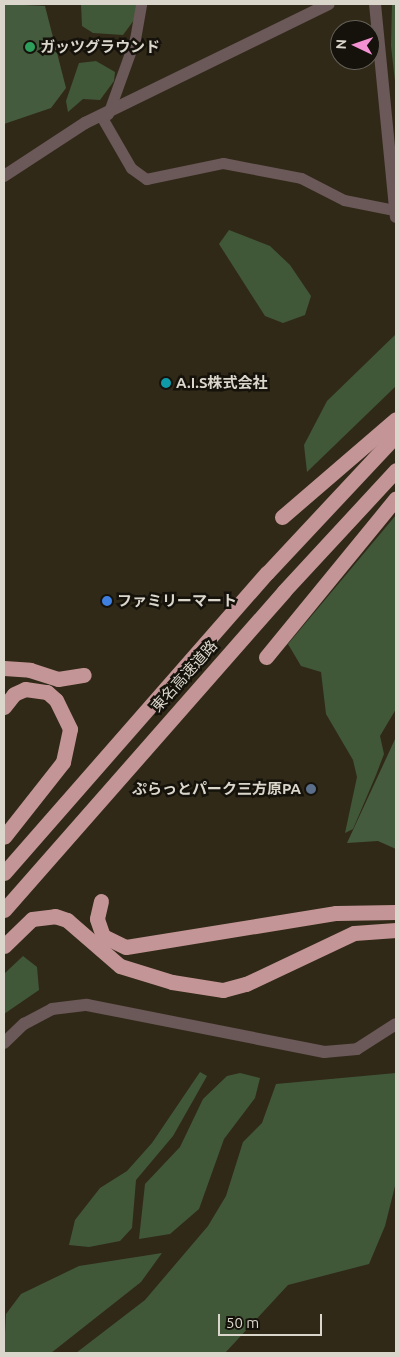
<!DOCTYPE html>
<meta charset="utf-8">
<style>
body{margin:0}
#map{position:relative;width:400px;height:1357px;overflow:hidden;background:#302918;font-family:Ubuntu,"Noto Sans JP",sans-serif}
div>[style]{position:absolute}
.green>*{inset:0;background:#455b3d}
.forest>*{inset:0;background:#415838}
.minor>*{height:11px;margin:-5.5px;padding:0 5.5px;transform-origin:5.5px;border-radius:5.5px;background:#6b5858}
.tertiary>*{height:12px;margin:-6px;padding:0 6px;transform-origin:6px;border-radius:6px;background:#6b5858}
.motorway>*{height:15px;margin:-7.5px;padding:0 7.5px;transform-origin:7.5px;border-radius:7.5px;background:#c49596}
.dots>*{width:14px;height:14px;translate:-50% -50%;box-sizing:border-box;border:2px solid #15120b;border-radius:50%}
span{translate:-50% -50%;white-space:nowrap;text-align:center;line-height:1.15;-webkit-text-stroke:5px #15120b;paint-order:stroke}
.poi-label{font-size:15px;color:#dbd6cc;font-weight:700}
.left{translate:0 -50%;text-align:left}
.right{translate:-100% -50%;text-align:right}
.street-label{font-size:15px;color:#dbd6cc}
.frame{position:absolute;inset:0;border:5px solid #dbd6cc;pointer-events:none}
.north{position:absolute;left:330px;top:20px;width:50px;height:50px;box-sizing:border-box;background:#15120b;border:1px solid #646058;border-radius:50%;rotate:273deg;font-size:14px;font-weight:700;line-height:20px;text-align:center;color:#dbd6cc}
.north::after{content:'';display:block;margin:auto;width:18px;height:22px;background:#f491d3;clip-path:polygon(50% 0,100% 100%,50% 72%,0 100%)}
.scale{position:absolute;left:218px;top:1314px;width:104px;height:22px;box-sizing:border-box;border:2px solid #dbd6cc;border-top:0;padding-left:6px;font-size:15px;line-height:18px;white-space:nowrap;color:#dbd6cc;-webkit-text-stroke:4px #15120b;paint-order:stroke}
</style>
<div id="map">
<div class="green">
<div style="clip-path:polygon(4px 4px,45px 6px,66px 88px,51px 108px,4px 124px)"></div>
<div style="clip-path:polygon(396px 737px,396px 849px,378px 841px,347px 843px)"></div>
</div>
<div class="forest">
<div style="clip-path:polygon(81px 4px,137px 4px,134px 20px,123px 35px,93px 33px,82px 26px)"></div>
<div style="clip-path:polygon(392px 4px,396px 4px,396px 90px,391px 46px)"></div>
<div style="clip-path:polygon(96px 61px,115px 72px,114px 81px,100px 100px,83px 99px,68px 112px,66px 101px,79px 63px)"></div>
<div style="clip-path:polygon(229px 230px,270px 246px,290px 265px,311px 296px,305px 315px,283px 323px,265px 316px,219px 244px)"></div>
<div style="clip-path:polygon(396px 334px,396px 386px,307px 472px,304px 445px,327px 401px)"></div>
<div style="clip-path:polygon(396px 515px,396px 709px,380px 736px,384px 754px,376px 775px,353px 829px,345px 833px,357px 777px,353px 760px,326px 714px,321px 672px,301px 666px,288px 644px)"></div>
<div style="clip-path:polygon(23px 956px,37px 967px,39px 990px,4px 1014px,4px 974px)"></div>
<div style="clip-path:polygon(200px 1072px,207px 1076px,173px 1136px,136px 1180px,132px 1228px,120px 1241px,89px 1247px,69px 1245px,75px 1220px,100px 1188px,127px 1171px,152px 1143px)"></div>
<div style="clip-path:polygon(240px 1073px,260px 1078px,255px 1098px,224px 1139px,199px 1209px,170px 1234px,139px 1239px,145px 1184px,180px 1147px,203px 1099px,227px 1076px)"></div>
<div style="clip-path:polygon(396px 1073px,396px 1182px,385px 1226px,369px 1264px,288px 1285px,225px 1353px,76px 1353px,145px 1300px,208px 1226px,226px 1196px,243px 1142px,262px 1123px,276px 1084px)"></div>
<div style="clip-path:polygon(162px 1253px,141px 1282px,51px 1353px,4px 1353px,6px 1314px,21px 1294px,79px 1266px)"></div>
</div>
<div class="minor">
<div style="left:108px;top:114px;width:80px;rotate:-70.2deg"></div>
<div style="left:135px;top:39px;width:36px;rotate:-80deg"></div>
<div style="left:101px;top:116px;width:60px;rotate:60deg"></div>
<div style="left:131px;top:168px;width:19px;rotate:36deg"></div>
<div style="left:146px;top:179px;width:79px;rotate:-11.7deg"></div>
<div style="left:223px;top:163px;width:79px;rotate:10.9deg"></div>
<div style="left:301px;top:178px;width:48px;rotate:27.1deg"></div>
<div style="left:344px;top:200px;width:51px;rotate:11.3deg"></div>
</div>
<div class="tertiary">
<div style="left:375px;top:4px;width:214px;rotate:84.4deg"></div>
<div style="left:4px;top:176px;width:97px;rotate:-33.2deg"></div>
<div style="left:85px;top:123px;width:271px;rotate:-26deg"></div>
<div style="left:4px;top:1043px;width:28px;rotate:-44deg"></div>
<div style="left:24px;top:1024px;width:32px;rotate:-28deg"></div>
<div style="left:52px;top:1009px;width:35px;rotate:-7deg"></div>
<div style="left:87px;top:1005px;width:242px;rotate:11.2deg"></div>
<div style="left:324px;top:1052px;width:33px;rotate:-5deg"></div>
<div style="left:357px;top:1049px;width:46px;rotate:-32.7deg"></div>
</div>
<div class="motorway">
<div style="left:282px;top:517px;width:150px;rotate:-40.7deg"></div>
<div style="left:266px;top:657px;width:205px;rotate:-50.7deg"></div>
<div style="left:4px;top:668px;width:26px;rotate:4deg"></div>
<div style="left:30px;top:670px;width:29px;rotate:18deg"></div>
<div style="left:58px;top:679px;width:26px;rotate:-9deg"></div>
<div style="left:4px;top:707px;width:16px;rotate:-52deg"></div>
<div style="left:14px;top:694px;width:12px;rotate:-24deg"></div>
<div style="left:25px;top:689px;width:22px;rotate:8deg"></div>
<div style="left:47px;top:692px;width:12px;rotate:42deg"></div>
<div style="left:56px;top:700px;width:32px;rotate:64deg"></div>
<div style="left:70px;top:729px;width:34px;rotate:102deg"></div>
<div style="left:63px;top:762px;width:95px;rotate:128.2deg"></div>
<div style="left:4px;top:873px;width:399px;rotate:-48.8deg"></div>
<div style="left:267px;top:573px;width:189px;rotate:-46.9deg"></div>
<div style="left:101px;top:901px;width:18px;rotate:103deg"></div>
<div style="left:97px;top:919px;width:18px;rotate:71deg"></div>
<div style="left:103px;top:936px;width:25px;rotate:26deg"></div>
<div style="left:126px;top:947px;width:213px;rotate:-9.2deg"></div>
<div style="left:336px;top:913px;width:60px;rotate:-1deg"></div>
<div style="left:4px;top:910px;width:424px;rotate:-48.7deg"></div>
<div style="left:284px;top:591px;width:165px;rotate:-47.2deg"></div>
<div style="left:4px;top:946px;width:39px;rotate:-44deg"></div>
<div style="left:32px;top:919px;width:23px;rotate:-7deg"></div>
<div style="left:55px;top:916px;width:13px;rotate:18deg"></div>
<div style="left:67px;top:920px;width:70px;rotate:41deg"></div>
<div style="left:120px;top:966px;width:54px;rotate:17.1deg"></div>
<div style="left:172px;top:982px;width:52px;rotate:8.9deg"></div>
<div style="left:223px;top:990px;width:24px;rotate:-15deg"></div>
<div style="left:246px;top:984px;width:119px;rotate:-25.3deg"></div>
<div style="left:354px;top:933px;width:42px;rotate:-4.1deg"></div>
</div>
<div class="dots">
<div style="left:30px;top:47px;background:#2e9e5b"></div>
<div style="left:166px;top:383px;background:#0f9aa8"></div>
<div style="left:107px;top:601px;background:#3f7fe0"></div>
<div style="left:311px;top:789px;background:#5c6f8a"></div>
</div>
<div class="poi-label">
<span class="left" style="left:40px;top:47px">ガッツグラウンド</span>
<span class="left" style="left:176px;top:383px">A.I.S株式会社</span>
<span class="left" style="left:117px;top:601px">ファミリーマート</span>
<span class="right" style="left:301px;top:789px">ぷらっとパーク三方原PA</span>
</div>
<div class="street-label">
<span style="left:184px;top:676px;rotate:-48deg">東名高速道路</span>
</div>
<div class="frame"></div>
<div class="north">N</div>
<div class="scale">50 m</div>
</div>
